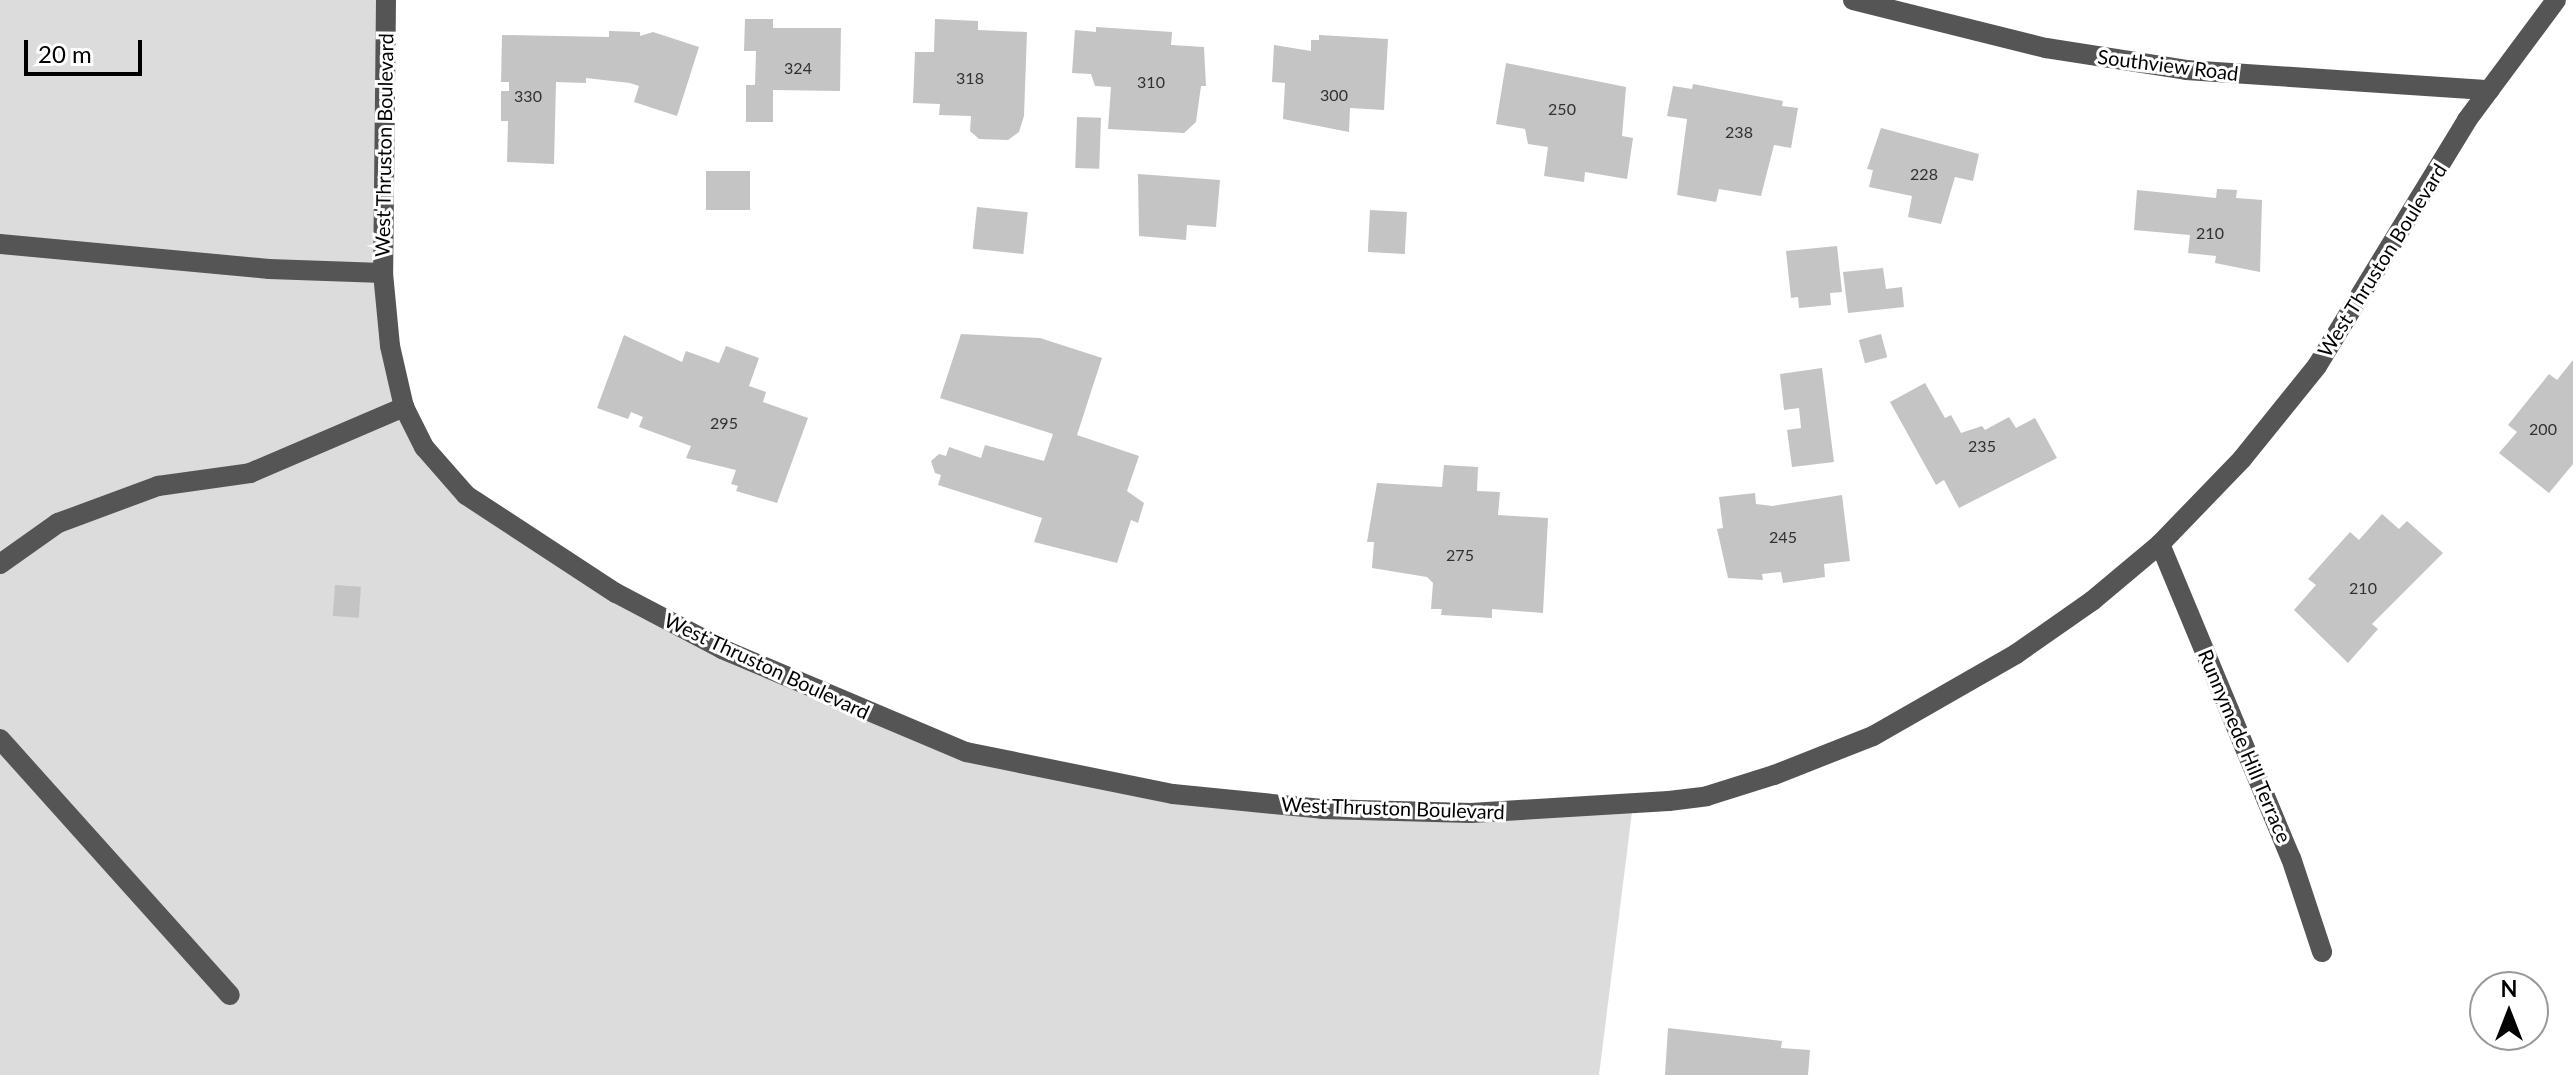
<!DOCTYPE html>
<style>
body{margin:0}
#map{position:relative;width:2573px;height:1075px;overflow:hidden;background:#fff;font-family:Lato,sans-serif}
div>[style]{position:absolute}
.green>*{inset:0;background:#dcdcdc}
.building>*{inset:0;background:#c4c4c4;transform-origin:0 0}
.minor>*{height:20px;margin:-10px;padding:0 10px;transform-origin:10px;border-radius:10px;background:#555}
span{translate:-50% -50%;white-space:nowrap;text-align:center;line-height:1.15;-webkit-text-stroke:6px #fff;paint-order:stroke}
.number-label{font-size:16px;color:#313131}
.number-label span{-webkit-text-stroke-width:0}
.street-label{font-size:20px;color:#000}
.north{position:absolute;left:2469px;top:971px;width:80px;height:80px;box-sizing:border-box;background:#fff;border:2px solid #999;border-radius:50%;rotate:0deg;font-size:22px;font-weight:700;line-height:32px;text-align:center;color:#000}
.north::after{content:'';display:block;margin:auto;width:28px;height:36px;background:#000;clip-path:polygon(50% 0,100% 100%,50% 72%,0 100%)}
.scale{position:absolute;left:24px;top:40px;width:118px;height:36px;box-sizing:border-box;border:4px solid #000;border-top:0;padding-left:10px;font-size:24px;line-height:28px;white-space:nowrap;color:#000;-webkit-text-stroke:6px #fff;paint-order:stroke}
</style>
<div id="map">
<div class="green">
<div style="clip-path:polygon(0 0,386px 0,383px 273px,404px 407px,447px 478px,616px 593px,966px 752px,1322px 809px,1633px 804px,1599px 1075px,0 1075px)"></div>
</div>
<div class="building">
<div style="clip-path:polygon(745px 19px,773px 19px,773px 28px,841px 28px,840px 91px,773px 90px,773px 122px,746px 122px,746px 85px,755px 85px,756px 51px,744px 51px)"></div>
<div style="clip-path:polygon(935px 19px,978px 21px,978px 30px,1027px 32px,1024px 116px,1019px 132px,1008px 140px,979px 139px,970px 131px,971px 116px,939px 115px,940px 104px,913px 103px,915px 52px,934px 52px)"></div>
<div style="clip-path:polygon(1096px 27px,1172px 32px,1171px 45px,1204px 47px,1206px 86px,1201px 86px,1196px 122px,1184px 133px,1108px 129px,1111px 87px,1095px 86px,1091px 74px,1072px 73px,1075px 30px,1096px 32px)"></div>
<div style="clip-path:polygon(609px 31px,640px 32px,640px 36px,653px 32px,699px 47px,677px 116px,634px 102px,639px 86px,630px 83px,586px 78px,586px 83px,556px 82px,554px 164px,507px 162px,508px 121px,501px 121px,501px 91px,509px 91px,509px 82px,501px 82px,502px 35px,609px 37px)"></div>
<div style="clip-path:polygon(1319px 35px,1388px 39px,1384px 110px,1350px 108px,1349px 132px,1283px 119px,1285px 83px,1272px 82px,1274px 45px,1311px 51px,1311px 40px,1319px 40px)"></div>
<div style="clip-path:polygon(1506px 63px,1626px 87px,1622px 136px,1633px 138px,1627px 179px,1585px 172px,1584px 182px,1544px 176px,1548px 147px,1528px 144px,1525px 129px,1496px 124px)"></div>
<div style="clip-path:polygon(1693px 84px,1783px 101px,1782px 106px,1798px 108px,1791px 148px,1774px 145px,1761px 196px,1719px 189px,1716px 202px,1677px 195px,1687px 119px,1667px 116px,1673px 86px,1692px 89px)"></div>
<div style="left:1077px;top:117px;width:24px;height:51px;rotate:2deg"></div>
<div style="clip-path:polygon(1881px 128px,1979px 154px,1973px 181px,1955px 177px,1941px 224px,1908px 217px,1912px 196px,1869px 187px,1873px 170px,1867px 169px)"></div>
<div style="left:750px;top:171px;width:39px;height:44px;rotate:90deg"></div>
<div style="clip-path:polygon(1138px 174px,1220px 180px,1216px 227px,1187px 225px,1186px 240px,1139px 236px)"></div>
<div style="clip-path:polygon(2217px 189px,2237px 190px,2236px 198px,2262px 200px,2260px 272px,2215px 263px,2216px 256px,2188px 253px,2190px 235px,2134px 230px,2137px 190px,2216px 198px)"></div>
<div style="left:977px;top:207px;width:51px;height:42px;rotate:6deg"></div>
<div style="left:1370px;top:210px;width:37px;height:42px;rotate:3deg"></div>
<div style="clip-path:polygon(1837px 246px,1842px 292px,1830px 293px,1831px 305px,1799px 308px,1798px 297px,1791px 298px,1786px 251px)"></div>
<div style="clip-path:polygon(1883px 268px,1886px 289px,1902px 287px,1904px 307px,1848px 313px,1843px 272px)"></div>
<div style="clip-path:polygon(961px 334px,1040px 338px,1102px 358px,1077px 435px,1139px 456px,1127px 491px,1144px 503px,1138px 523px,1131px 520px,1117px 563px,1034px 542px,1042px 518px,938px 485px,941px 475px,935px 473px,931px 461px,939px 454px,946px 456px,949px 447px,981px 458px,985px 445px,1044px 461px,1053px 434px,940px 398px)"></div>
<div style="left:1881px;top:334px;width:24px;height:23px;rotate:75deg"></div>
<div style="clip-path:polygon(624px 335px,682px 362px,686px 351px,719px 363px,726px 346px,759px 358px,749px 386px,766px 392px,763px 402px,808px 418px,777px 503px,736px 491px,738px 486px,731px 484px,736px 470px,686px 458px,691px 446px,639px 427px,643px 417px,631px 412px,628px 419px,597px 408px)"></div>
<div style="clip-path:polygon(2573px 360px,2573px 464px,2549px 493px,2499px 453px,2517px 432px,2508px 425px,2549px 374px,2557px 380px)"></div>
<div style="clip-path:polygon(1822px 368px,1834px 462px,1792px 467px,1787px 430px,1801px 428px,1799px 408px,1784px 410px,1780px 374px)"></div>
<div style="clip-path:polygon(1925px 383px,1945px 418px,1951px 415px,1961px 433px,1982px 426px,1985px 430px,2009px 417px,2016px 428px,2035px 418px,2057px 458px,1959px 508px,1944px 480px,1936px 485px,1890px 402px)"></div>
<div style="clip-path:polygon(1444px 465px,1478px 467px,1477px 491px,1500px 492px,1498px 515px,1548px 518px,1543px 613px,1492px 609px,1492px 618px,1441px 615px,1442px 609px,1431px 609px,1433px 583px,1427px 577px,1372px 568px,1374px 542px,1367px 542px,1377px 483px,1442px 487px)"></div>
<div style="clip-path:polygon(1755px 493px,1756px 504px,1772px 506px,1842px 495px,1850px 561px,1824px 564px,1825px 577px,1783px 583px,1781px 572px,1762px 574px,1763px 580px,1728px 578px,1717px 529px,1723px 528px,1719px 497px)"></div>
<div style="clip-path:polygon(2382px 514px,2399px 529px,2407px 521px,2443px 553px,2372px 624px,2378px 629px,2348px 663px,2294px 610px,2316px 585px,2308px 579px,2350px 532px,2359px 540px)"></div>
<div style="left:335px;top:585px;width:26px;height:31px;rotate:4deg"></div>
<div style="clip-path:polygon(1668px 1028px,1782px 1041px,1781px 1048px,1810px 1050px,1808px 1075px,1665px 1075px)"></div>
</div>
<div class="minor">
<div style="left:386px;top:0;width:273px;rotate:90.6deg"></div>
<div style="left:383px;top:273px;width:73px;rotate:84.5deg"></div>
<div style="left:390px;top:346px;width:63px;rotate:77.1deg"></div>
<div style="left:404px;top:407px;width:45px;rotate:63.4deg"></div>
<div style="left:424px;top:447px;width:64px;rotate:48.8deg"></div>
<div style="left:466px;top:495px;width:179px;rotate:33.2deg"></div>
<div style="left:616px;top:593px;width:120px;rotate:27.8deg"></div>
<div style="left:722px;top:649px;width:265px;rotate:22.9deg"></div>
<div style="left:966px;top:752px;width:211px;rotate:11.5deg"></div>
<div style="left:1173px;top:794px;width:150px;rotate:5.7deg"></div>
<div style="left:1322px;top:809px;width:149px;rotate:1.5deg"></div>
<div style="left:1471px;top:813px;width:198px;rotate:-3.5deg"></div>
<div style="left:1669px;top:801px;width:38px;rotate:-7deg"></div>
<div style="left:1707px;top:796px;width:70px;rotate:-17.4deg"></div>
<div style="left:1774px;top:775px;width:106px;rotate:-21.5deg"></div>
<div style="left:1873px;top:736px;width:165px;rotate:-29.8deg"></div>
<div style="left:2016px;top:654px;width:93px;rotate:-34.9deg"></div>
<div style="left:2092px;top:601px;width:89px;rotate:-40deg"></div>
<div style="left:2160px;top:544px;width:118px;rotate:-46deg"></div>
<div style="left:2242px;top:459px;width:119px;rotate:-51.1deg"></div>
<div style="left:2317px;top:366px;width:288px;rotate:-58.6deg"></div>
<div style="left:2467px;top:120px;width:149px;rotate:-53.4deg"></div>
<div style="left:1853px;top:0;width:199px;rotate:14deg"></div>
<div style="left:2046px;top:48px;width:142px;rotate:8.9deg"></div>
<div style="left:2186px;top:70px;width:304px;rotate:3.8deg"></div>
<div style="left:0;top:244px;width:270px;rotate:5.3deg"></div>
<div style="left:269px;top:269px;width:114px;rotate:2deg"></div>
<div style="left:2160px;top:544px;width:340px;rotate:67.4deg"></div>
<div style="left:2291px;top:858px;width:99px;rotate:71.7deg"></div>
<div style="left:0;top:564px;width:71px;rotate:-35.3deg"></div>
<div style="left:58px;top:523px;width:107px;rotate:-20.3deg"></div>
<div style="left:158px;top:486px;width:93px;rotate:-8deg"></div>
<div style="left:250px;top:473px;width:168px;rotate:-23.2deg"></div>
<div style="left:0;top:739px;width:344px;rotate:48.1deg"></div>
</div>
<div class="number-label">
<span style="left:798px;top:68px">324</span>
<span style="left:970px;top:78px">318</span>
<span style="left:1151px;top:82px">310</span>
<span style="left:1334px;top:95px">300</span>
<span style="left:528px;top:96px">330</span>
<span style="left:1562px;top:109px">250</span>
<span style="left:1739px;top:132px">238</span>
<span style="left:1924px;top:174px">228</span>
<span style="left:2210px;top:233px">210</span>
<span style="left:724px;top:423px">295</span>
<span style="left:2543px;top:429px">200</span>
<span style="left:1982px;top:446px">235</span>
<span style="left:1783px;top:537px">245</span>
<span style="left:1460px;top:555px">275</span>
<span style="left:2363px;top:588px">210</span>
</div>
<div class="street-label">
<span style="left:2168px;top:65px;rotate:7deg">Southview Road</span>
<span style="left:384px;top:145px;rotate:-89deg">West Thruston Boulevard</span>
<span style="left:2382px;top:260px;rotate:-58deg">West Thruston Boulevard</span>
<span style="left:767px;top:666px;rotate:25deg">West Thruston Boulevard</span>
<span style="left:2245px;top:746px;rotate:67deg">Runnymede Hill Terrace</span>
<span style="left:1393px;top:808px;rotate:2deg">West Thruston Boulevard</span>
</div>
<div class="north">N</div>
<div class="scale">20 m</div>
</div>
